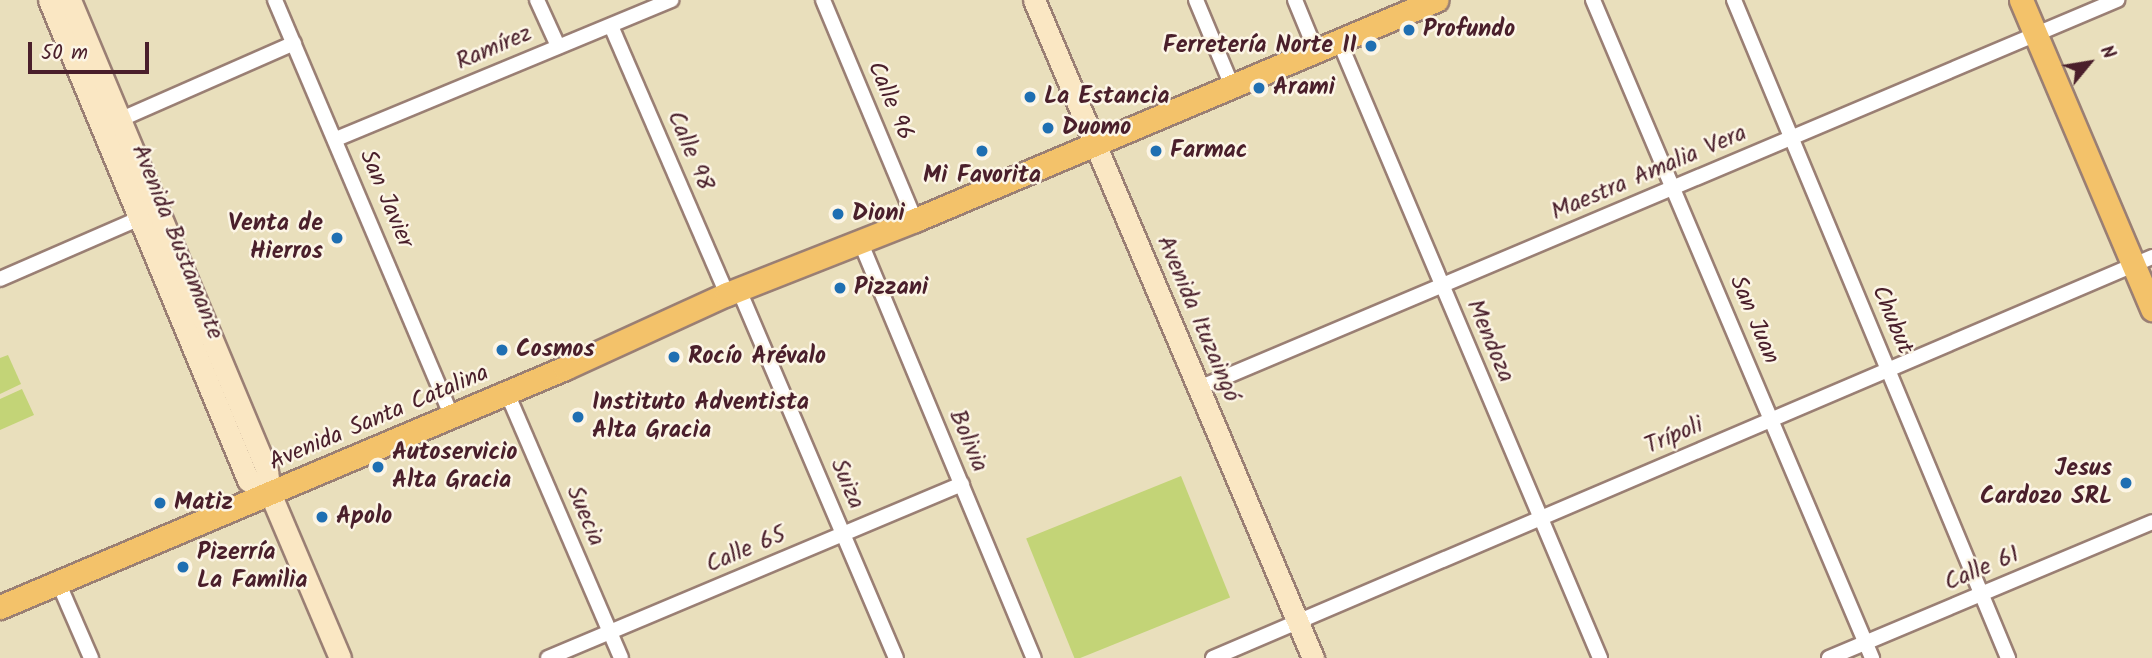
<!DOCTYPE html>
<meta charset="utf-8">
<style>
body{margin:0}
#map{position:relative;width:2152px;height:658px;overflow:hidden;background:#e9dfbc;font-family:Kalam,sans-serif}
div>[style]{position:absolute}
.green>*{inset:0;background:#c3d477;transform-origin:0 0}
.roads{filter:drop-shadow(2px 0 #9a7f74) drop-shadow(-2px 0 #9a7f74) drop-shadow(0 2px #9a7f74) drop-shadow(0 -2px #9a7f74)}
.minor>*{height:14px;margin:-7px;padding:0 7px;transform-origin:7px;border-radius:7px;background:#fff}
.secondary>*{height:21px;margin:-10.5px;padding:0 10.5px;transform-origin:10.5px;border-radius:10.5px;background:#fae7c3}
.primary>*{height:23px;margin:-11.5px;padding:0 11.5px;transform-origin:11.5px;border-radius:11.5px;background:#f3c26a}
.dots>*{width:19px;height:19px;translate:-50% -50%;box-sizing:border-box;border:4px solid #fcf5e5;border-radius:50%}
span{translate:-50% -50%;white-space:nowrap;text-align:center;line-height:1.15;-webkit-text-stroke:5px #fcf5e5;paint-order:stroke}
.poi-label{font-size:24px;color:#4a1f2b;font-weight:700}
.left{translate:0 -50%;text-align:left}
.right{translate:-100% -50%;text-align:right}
.street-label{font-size:24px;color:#4a1f2b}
.north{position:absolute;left:2054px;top:28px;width:70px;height:70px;-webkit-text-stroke:5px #fcf5e5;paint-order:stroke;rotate:60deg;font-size:19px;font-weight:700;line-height:28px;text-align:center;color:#4a1f2b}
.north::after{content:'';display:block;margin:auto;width:24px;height:32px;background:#4a1f2b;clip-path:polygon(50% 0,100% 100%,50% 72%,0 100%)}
.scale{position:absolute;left:28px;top:42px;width:121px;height:32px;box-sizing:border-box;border:4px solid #4a1f2b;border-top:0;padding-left:9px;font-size:21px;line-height:24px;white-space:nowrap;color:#4a1f2b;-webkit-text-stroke:5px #fcf5e5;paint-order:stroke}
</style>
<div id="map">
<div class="green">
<div style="clip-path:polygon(8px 355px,21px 384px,0 394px,0 358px)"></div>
<div style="clip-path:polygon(22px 389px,34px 415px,0 430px,0 399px)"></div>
<div style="left:1181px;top:476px;width:131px;height:167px;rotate:68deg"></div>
</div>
<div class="roads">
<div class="minor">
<div style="left:275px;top:0;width:452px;rotate:67deg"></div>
<div style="left:537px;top:0;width:51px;rotate:65.5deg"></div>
<div style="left:823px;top:0;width:238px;rotate:67.3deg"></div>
<div style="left:1196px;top:0;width:93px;rotate:67.3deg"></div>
<div style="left:1295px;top:0;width:55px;rotate:67.6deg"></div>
<div style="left:1593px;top:0;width:715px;rotate:67.02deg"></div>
<div style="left:1734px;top:0;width:713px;rotate:67.39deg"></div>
<div style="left:611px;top:26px;width:292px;rotate:66.6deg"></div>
<div style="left:1339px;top:41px;width:670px;rotate:67.07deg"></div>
<div style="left:119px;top:120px;width:191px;rotate:-23.7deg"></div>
<div style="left:336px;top:139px;width:363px;rotate:-22.5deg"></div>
<div style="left:860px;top:241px;width:452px;rotate:67.4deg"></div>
<div style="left:0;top:279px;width:150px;rotate:-23.5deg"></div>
<div style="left:739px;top:290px;width:400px;rotate:66.9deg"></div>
<div style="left:1199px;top:388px;width:997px;rotate:-22.91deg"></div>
<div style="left:507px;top:393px;width:288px;rotate:66.7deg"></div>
<div style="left:58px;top:582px;width:83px;rotate:66.5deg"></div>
<div style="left:548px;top:658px;width:449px;rotate:-22.8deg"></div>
<div style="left:1213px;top:658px;width:1021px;rotate:-23.12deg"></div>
<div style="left:1829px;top:658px;width:350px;rotate:-22.8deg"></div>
</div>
<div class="secondary">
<div style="left:49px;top:0;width:520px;rotate:67.48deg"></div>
<div style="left:248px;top:480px;width:26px;rotate:31deg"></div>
<div style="left:70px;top:0;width:511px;rotate:67.3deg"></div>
<div style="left:267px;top:471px;width:22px;rotate:82deg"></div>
<div style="left:270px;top:493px;width:179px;rotate:67deg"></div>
<div style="left:1034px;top:0;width:715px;rotate:67.02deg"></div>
</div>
<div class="primary">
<div style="left:2021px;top:0;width:336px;rotate:67deg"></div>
<div style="left:0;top:607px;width:613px;rotate:-22.93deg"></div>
<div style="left:565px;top:368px;width:178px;rotate:-24.6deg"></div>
<div style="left:727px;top:294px;width:202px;rotate:-21.5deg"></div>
<div style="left:915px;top:220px;width:566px;rotate:-22.89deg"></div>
</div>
</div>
<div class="dots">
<div style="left:1409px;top:30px;background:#1f6fb2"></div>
<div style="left:1371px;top:46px;background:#1f6fb2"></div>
<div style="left:1259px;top:88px;background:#1f6fb2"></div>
<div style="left:1030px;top:97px;background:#1f6fb2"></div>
<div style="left:1048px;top:128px;background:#1f6fb2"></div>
<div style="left:982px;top:151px;background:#1f6fb2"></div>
<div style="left:1156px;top:151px;background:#1f6fb2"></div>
<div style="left:838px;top:214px;background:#1f6fb2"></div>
<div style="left:337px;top:238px;background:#1f6fb2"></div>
<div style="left:840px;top:288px;background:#1f6fb2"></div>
<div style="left:502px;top:350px;background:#1f6fb2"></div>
<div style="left:674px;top:357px;background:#1f6fb2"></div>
<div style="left:578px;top:417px;background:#1f6fb2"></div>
<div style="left:378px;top:467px;background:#1f6fb2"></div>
<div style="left:2126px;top:483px;background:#1f6fb2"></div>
<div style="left:160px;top:503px;background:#1f6fb2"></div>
<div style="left:322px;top:517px;background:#1f6fb2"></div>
<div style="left:183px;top:567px;background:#1f6fb2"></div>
</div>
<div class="poi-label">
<span class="left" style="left:1423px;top:30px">Profundo</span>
<span class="right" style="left:1357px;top:46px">Ferretería Norte II</span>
<span class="left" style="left:1273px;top:88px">Arami</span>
<span class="left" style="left:1044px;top:97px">La Estancia</span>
<span class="left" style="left:1062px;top:128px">Duomo</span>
<span class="left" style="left:1170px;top:151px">Farmac</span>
<span style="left:982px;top:176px">Mi Favorita</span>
<span class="left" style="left:852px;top:214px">Dioni</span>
<span class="right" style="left:323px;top:238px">Venta de<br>Hierros</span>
<span class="left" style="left:854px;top:288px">Pizzani</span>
<span class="left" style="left:516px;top:350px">Cosmos</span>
<span class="left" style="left:688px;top:357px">Rocío Arévalo</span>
<span class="left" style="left:592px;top:417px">Instituto Adventista<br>Alta Gracia</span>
<span class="left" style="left:392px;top:467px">Autoservicio<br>Alta Gracia</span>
<span class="right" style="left:2112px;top:483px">Jesus<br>Cardozo SRL</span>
<span class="left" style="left:174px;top:503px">Matiz</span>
<span class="left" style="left:336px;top:517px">Apolo</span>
<span class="left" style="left:197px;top:567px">Pizerría<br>La Familia</span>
</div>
<div class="street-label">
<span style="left:494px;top:48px;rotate:-23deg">Ramírez</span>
<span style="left:890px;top:101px;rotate:67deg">Calle 96</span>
<span style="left:690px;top:151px;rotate:67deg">Calle 98</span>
<span style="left:1649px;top:173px;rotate:-23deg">Maestra Amalia Vera</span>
<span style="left:386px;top:199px;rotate:67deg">San Javier</span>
<span style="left:177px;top:242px;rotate:68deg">Avenida Bustamante</span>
<span style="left:1198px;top:319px;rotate:67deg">Avenida Ituzaingó</span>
<span style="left:1754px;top:320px;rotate:67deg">San Juan</span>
<span style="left:1892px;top:320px;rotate:67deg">Chubut</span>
<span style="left:1490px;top:341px;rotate:67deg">Mendoza</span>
<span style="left:379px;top:418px;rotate:-23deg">Avenida Santa Catalina</span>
<span style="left:1674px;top:436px;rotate:-23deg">Trípoli</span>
<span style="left:968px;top:441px;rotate:67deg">Bolivia</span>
<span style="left:847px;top:484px;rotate:67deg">Suiza</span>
<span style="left:585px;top:516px;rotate:67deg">Suecia</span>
<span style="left:746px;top:550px;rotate:-23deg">Calle 65</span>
<span style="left:1982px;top:569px;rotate:-23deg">Calle 61</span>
</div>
<div class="north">N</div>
<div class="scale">50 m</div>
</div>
